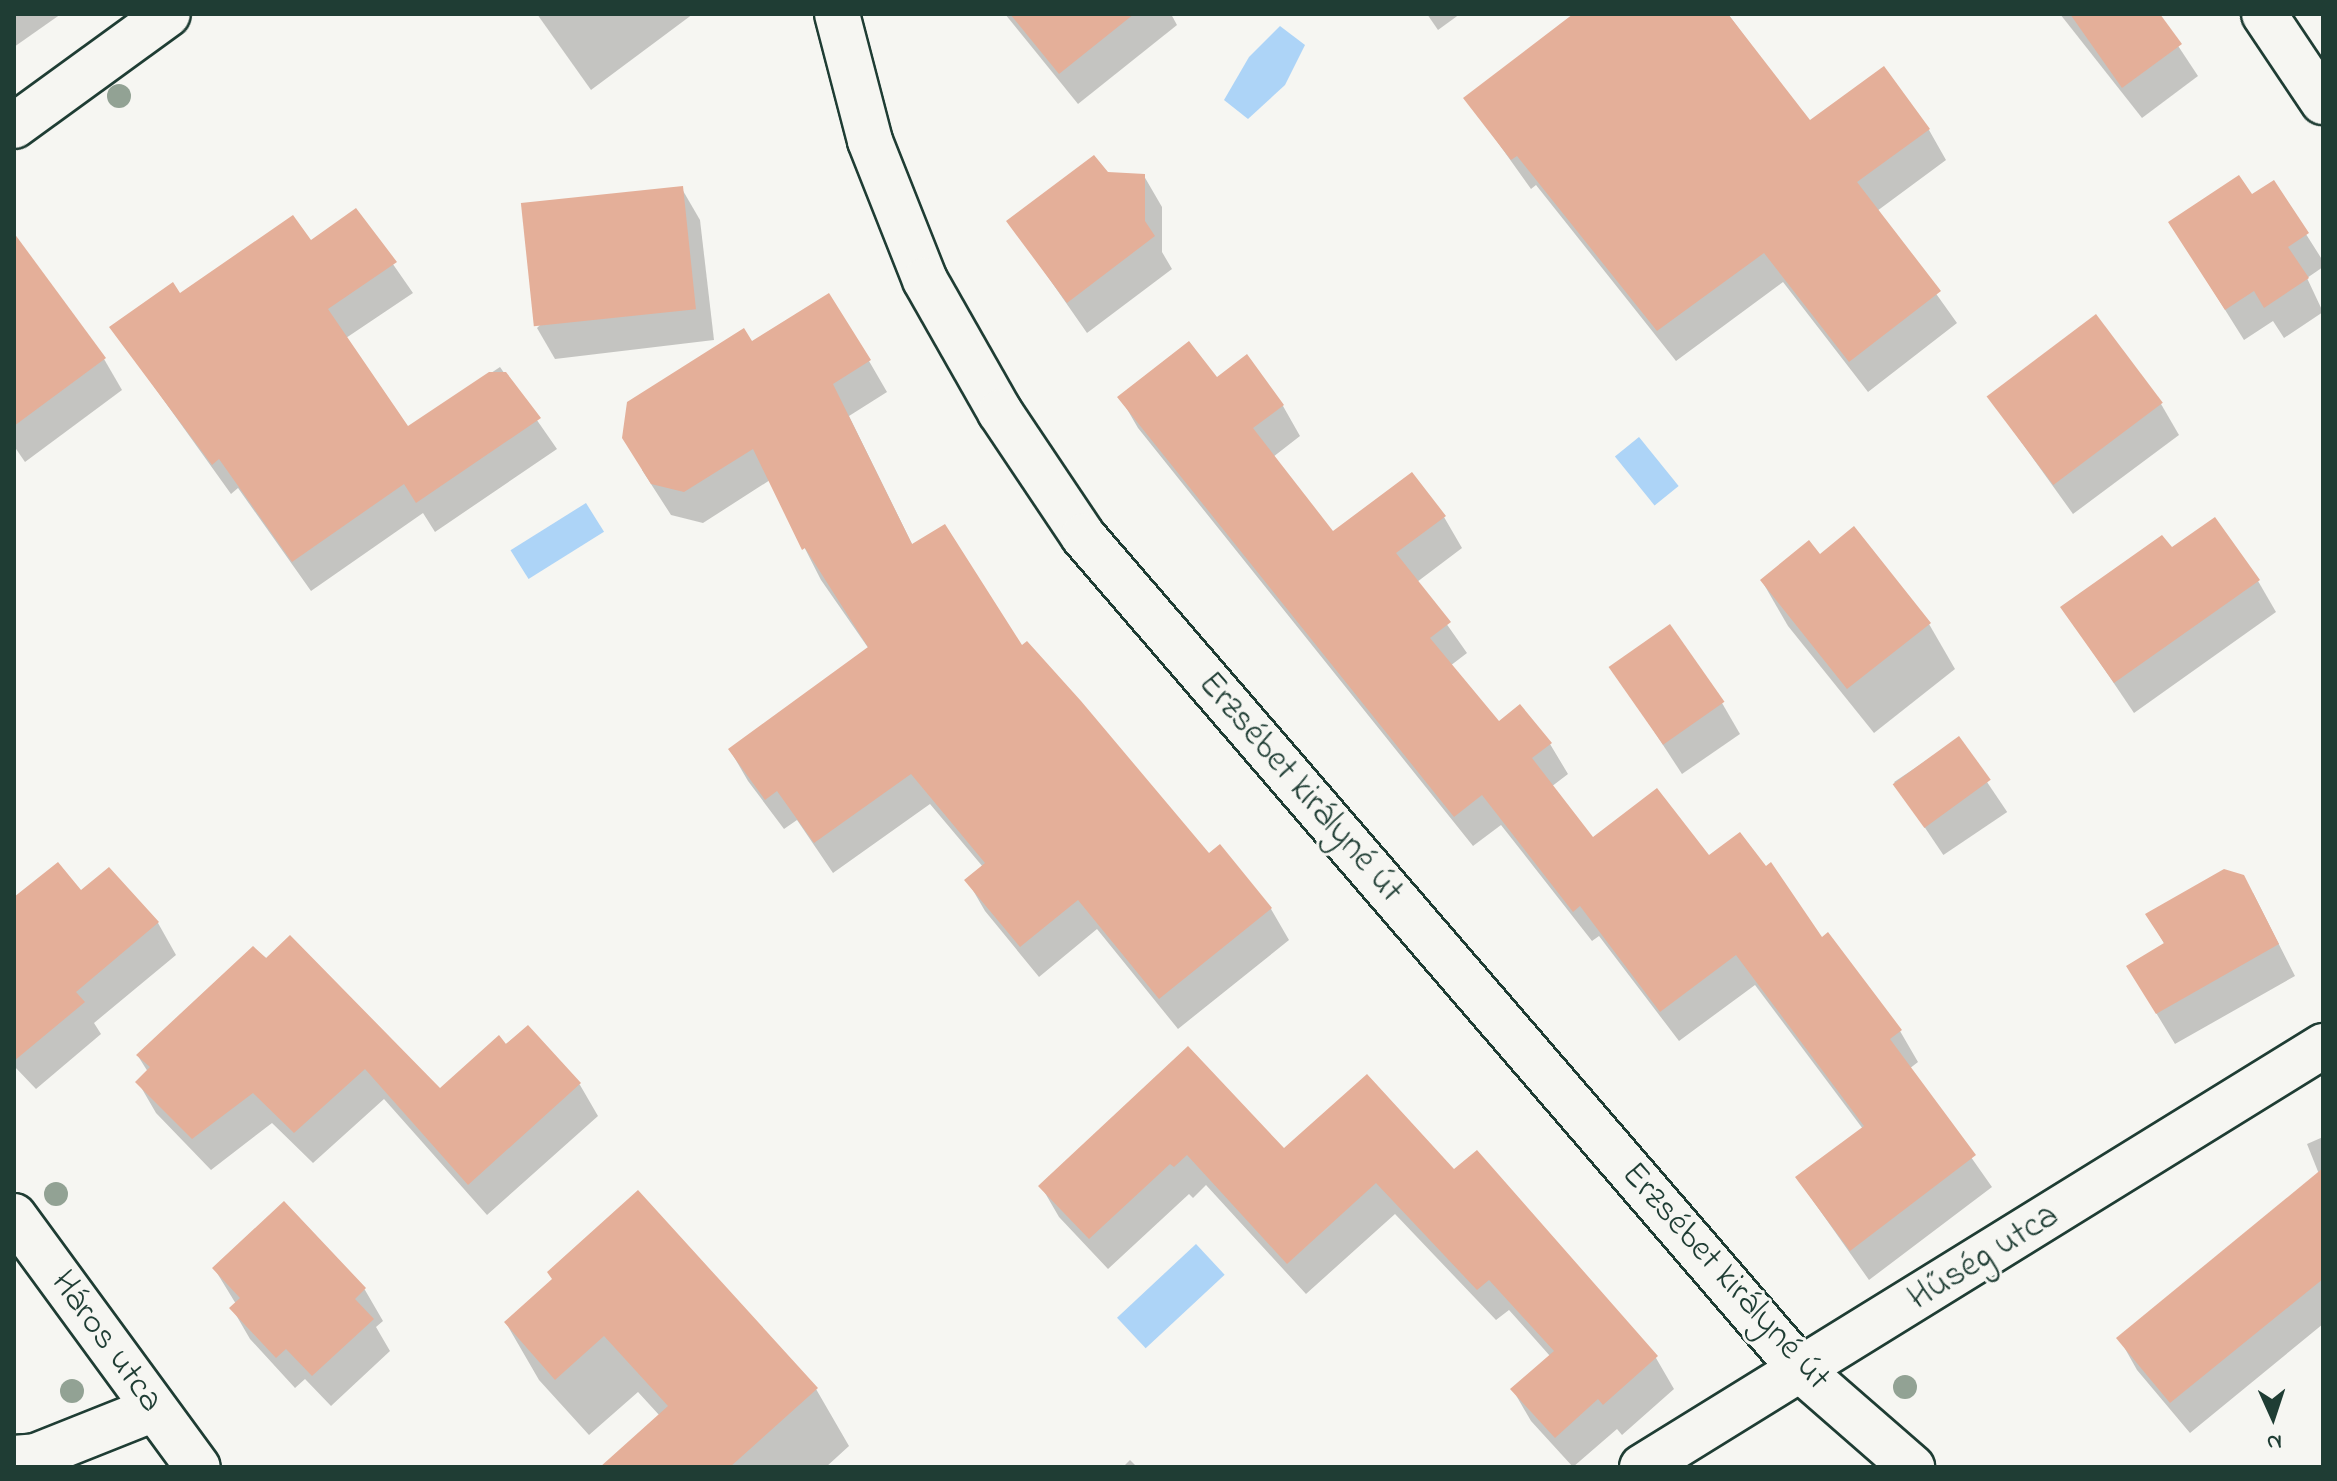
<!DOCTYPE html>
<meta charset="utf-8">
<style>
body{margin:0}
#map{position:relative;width:2337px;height:1481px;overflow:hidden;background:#f6f6f2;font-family:"Indie Flower",sans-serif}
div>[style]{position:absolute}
.water>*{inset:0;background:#add4f7;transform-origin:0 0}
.shadow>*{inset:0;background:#0003;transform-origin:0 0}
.building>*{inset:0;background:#e4af99;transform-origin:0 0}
.roads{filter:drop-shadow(2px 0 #1f3d34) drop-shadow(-2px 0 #1f3d34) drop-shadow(0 2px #1f3d34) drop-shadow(0 -2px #1f3d34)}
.street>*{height:44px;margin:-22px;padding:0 22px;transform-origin:22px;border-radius:22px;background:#f6f6f2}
.secondary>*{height:44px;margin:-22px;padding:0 22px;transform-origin:22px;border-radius:22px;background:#f6f6f2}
.trees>*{width:24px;height:24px;margin:-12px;border-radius:50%;background:#92a294}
span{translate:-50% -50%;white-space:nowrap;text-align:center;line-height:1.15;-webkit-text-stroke:6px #f6f6f2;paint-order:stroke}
.street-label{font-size:36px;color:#1f3d34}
.frame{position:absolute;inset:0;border:16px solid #1f3d34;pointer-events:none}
.north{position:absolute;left:2233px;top:1377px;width:80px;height:80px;-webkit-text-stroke:6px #f6f6f2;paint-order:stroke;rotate:177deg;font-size:22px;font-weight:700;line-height:32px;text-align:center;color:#1f3d34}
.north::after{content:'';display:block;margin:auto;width:28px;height:36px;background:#1f3d34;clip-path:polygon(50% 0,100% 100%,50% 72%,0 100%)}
</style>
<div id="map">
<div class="water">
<div style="clip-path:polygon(1280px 26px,1305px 45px,1285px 85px,1248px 119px,1224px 100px,1249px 57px)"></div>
<div style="left:1639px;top:437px;width:63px;height:31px;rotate:51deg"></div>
<div style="left:586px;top:503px;width:34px;height:89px;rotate:58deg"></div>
<div style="left:1196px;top:1244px;width:42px;height:108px;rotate:47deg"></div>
</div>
<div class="shadow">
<div style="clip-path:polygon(14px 14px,61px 14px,14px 47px)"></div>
<div style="clip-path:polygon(537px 14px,693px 14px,591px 90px)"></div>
<div style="clip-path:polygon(1005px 14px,1171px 14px,1177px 25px,1078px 104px)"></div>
<div style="clip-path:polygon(1427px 14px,1460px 14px,1438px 30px)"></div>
<div style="clip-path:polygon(1576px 14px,1728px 14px,1809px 123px,1929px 130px,1946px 160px,1877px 211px,1957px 323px,1868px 392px,1783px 282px,1676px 361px,1536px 185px,1531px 189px,1466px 98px)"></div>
<div style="clip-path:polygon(2060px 14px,2157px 14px,2198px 76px,2142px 118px)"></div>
<div style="clip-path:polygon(1107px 174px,1144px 176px,1162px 207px,1162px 252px,1172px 269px,1087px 333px,1009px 221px)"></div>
<div style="clip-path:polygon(2273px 182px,2323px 261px,2323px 267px,2307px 278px,2323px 312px,2284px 338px,2273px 321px,2244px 340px,2170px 222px,2251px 197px)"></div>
<div style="clip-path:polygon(682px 189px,700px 220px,714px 340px,555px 359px,537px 328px)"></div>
<div style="clip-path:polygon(356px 211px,413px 293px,346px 338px,407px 429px,500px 367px,557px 449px,435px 532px,423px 513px,311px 591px,238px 488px,231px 494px,112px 328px,310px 243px)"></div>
<div style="clip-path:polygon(14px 282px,104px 359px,122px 390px,25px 462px,14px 446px)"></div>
<div style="clip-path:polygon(752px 344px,869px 361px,887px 392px,849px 416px,913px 546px,1021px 648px,1208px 856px,1220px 847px,1271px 909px,1289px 940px,1178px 1029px,1097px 929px,1039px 977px,985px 911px,967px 880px,983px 867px,930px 804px,833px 873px,797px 820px,784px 829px,748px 781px,730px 750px,869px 649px,821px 580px,770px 480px,703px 523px,671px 515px,642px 470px)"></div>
<div style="clip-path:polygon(1216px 380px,1283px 406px,1300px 436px,1273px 457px,1333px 534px,1444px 517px,1462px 548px,1417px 582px,1467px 653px,1450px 666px,1499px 724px,1550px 744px,1568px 774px,1551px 787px,1593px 840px,1709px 858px,1821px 940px,1900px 1031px,1918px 1062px,1909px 1069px,1992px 1187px,1869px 1280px,1797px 1178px,1863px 1129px,1755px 985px,1679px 1041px,1599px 936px,1592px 941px,1501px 825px,1473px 846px,1138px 428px,1120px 397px)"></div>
<div style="clip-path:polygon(1989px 397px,2161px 404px,2179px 435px,2073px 514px)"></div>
<div style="clip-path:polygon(2171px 550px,2258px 581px,2276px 612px,2134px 713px,2063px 608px)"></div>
<div style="clip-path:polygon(1819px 556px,1929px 624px,1955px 669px,1874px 733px,1788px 626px,1762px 581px)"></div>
<div style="clip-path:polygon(1612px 667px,1722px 703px,1740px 734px,1682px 774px)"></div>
<div style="left:1958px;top:739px;width:88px;height:77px;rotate:56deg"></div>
<div style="clip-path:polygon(109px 870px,158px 923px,176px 955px,94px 1023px,101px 1034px,36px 1089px,14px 1066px,14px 899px,81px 893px)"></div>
<div style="clip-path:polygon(2253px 893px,2295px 976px,2175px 1044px,2147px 998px,2165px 945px,2148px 915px)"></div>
<div style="clip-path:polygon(253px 948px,440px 1091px,528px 1028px,580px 1085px,598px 1116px,487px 1215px,384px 1099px,313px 1163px,272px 1123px,211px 1170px,156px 1113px,138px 1082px,148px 1072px,138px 1056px)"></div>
<div style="clip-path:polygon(1188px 1049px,1284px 1151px,1454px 1172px,1477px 1153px,1656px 1358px,1674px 1389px,1622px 1435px,1617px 1429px,1573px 1467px,1531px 1421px,1513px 1390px,1550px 1356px,1509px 1310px,1496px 1320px,1395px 1214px,1306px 1294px,1206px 1185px,1193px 1198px,1189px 1194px,1108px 1269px,1059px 1217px,1041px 1186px)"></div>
<div style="clip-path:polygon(2323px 1137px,2323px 1324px,2190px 1433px,2137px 1370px,2119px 1338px,2319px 1174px,2307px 1144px)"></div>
<div style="clip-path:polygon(284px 1204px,365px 1290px,383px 1321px,376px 1327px,390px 1351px,331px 1406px,305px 1379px,295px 1388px,250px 1339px,232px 1308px,236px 1304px,214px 1268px)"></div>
<div style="clip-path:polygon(553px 1280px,816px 1389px,849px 1446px,826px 1467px,633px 1467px,660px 1416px,638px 1392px,589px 1435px,539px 1380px,506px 1323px)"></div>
<div style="clip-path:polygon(1130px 1460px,1137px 1467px,1123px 1467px)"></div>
</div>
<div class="building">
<div style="clip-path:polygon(1010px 14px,1134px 14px,1059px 74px)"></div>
<div style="clip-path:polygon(1573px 14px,1728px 14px,1810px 120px,1884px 66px,1930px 129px,1857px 182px,1941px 291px,1849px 362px,1764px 253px,1657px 331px,1517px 156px,1511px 160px,1463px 98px)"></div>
<div style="clip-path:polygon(2070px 14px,2160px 14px,2182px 44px,2122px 88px)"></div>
<div style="clip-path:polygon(1094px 155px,1108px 172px,1145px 174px,1145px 221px,1155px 236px,1067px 303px,1006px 221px)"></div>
<div style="clip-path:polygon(2239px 175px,2252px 194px,2274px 180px,2309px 233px,2288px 247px,2309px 278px,2264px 308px,2254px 291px,2225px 310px,2168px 222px)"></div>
<div style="left:683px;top:186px;width:124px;height:163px;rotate:84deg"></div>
<div style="clip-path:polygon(356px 208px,397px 262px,328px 309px,408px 426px,489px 372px,506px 372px,541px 418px,416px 503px,404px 484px,292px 562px,219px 459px,212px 465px,109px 327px,173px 282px,180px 293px,293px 215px,311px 240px)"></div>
<div style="clip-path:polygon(14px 233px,106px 358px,14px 426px)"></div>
<div style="clip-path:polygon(829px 293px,871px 360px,833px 384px,912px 544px,945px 524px,1022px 645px,1027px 641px,1081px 701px,1209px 853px,1220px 844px,1272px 908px,1159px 999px,1078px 900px,1020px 947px,964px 880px,985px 863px,911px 774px,814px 843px,777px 791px,765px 800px,728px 749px,868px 647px,805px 548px,802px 550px,753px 449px,684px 492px,651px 484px,622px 438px,627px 402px,744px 328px,752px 341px)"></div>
<div style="left:2096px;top:314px;width:111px;height:137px;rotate:53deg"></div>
<div style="clip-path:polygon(1189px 341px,1217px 377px,1247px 354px,1284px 405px,1253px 428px,1333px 531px,1412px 472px,1446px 516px,1396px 553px,1451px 622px,1430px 638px,1499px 721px,1520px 704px,1552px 743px,1532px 758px,1593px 837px,1657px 788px,1709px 855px,1740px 832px,1766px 866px,1771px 862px,1822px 937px,1828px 932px,1902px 1030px,1890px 1039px,1976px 1155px,1850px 1251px,1795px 1177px,1864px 1126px,1736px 955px,1660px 1012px,1580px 906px,1573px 912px,1482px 795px,1454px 817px,1117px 397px)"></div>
<div style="clip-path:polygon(2215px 517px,2260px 580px,2114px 683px,2060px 607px,2162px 535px,2172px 547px)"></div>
<div style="clip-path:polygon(1854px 526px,1931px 623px,1847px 689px,1760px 580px,1809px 540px,1820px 554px)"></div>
<div style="left:1670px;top:624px;width:95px;height:75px;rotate:55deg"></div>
<div style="left:1959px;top:736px;width:54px;height:82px;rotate:54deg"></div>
<div style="clip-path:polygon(58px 862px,81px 890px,109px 867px,159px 922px,76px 992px,85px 1002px,14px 1061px,14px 897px)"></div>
<div style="clip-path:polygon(2224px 869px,2244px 875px,2279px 944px,2156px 1014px,2126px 966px,2164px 943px,2145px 914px)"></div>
<div style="clip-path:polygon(290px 935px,440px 1088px,499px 1035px,506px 1044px,528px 1025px,581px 1083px,468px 1185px,365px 1069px,294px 1133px,253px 1093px,192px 1139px,135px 1082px,150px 1067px,136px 1055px,253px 946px,266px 958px)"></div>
<div style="clip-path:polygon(1188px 1046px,1284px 1148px,1367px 1074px,1454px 1169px,1477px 1150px,1658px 1356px,1603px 1405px,1598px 1399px,1555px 1438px,1510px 1389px,1554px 1351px,1489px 1280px,1477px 1290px,1376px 1183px,1287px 1264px,1187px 1155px,1174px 1167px,1170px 1164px,1089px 1239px,1038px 1186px)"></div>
<div style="clip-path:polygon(2323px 1168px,2323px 1279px,2170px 1403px,2116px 1338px)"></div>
<div style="clip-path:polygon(638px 1190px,818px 1388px,730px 1467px,600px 1467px,668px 1406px,604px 1336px,555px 1380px,504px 1322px,552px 1279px,547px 1272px)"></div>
<div style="clip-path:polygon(284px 1201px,366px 1288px,355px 1299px,374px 1319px,312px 1376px,286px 1349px,276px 1358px,229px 1308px,240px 1298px,212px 1268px)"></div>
</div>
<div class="roads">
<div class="street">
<div style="left:837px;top:14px;width:131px;rotate:75.4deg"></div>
<div style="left:870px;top:141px;width:149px;rotate:68.4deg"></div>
<div style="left:925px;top:280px;width:152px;rotate:60.4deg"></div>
<div style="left:1000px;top:412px;width:149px;rotate:56.2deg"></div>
<div style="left:1083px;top:536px;width:1103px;rotate:49.26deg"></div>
<div style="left:1803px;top:1372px;width:145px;rotate:41.1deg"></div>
<div style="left:2264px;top:14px;width:106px;rotate:56.2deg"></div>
<div style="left:14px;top:126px;width:190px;rotate:-36deg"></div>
<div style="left:14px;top:1458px;width:22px;rotate:-5deg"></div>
<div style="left:36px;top:1456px;width:127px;rotate:-21.7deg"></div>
<div style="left:1642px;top:1467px;width:801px;rotate:-31.72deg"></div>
</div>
<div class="secondary">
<div style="left:14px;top:1216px;width:311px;rotate:53.8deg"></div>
</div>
</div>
<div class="trees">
<div style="left:119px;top:96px"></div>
<div style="left:56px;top:1194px"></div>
<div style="left:1905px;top:1387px"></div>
<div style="left:72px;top:1391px"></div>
</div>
<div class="street-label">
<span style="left:1300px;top:788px;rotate:49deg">Erzsébet királyné út</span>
<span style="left:1984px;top:1258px;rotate:-32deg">Hűség utca</span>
<span style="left:1725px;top:1277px;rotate:48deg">Erzsébet királyné út</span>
<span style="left:106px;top:1342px;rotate:54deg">Háros utca</span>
</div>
<div class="frame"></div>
<div class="north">N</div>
</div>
